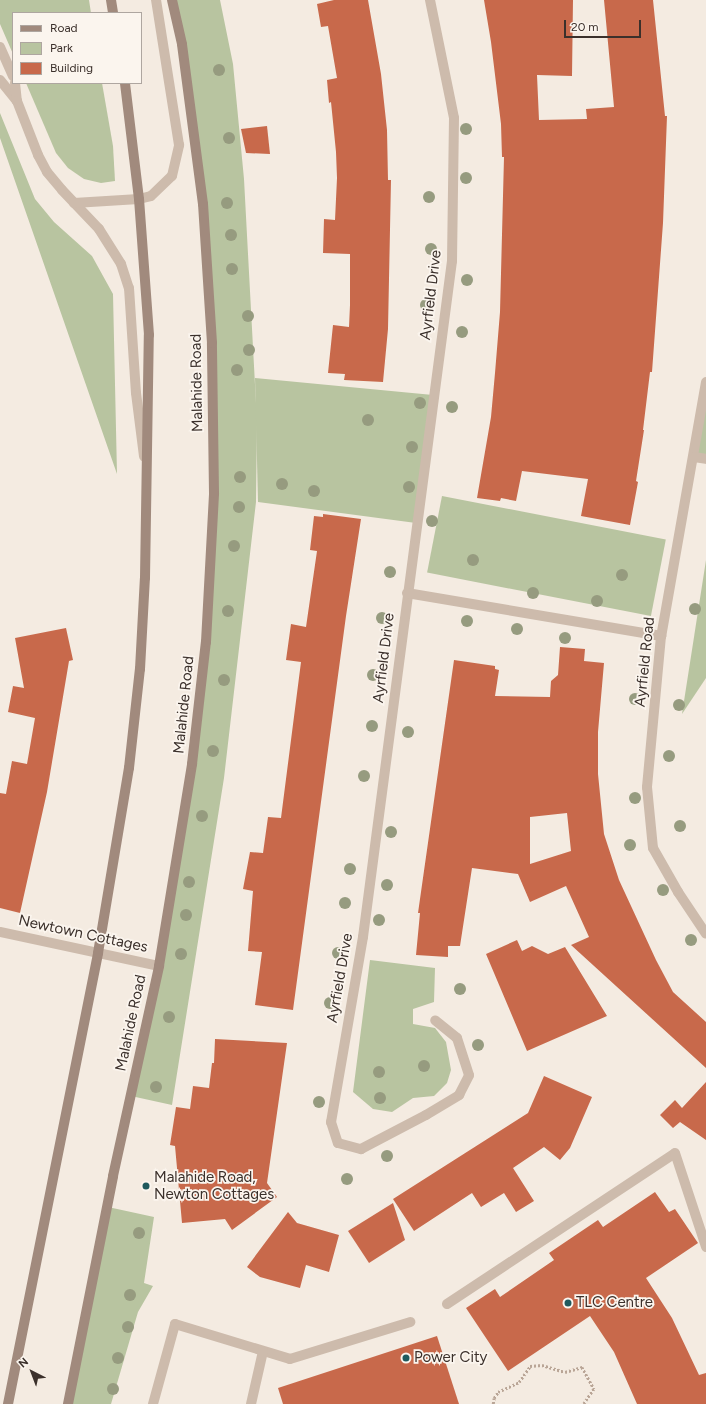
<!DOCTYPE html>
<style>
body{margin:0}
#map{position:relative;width:706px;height:1404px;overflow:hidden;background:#f4ebe1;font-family:Figtree,sans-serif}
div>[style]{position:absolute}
.green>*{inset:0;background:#b8c4a0;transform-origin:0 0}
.building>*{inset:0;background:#c8694b}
.path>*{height:2.5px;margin-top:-1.25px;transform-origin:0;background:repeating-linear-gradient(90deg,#b9a596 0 2px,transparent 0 4px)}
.service>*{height:10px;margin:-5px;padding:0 5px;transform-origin:5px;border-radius:5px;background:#cdbbac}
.minor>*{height:10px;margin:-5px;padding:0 5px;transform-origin:5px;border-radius:5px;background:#cdbbac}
.secondary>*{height:10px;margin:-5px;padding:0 5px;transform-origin:5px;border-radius:5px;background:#a18a7d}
.trees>*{width:12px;height:12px;margin:-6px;border-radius:50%;background:#969b7f}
.dots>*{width:11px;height:11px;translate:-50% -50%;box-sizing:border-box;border:2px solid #fbf5ee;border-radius:50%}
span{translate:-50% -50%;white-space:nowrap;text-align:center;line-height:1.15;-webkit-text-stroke:3.5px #fbf5ee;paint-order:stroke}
.street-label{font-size:15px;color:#3b302b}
.poi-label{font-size:15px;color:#3b302b}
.left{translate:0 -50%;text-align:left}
.legend{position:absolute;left:12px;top:12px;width:130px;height:72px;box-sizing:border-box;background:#fbf5ee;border:1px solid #aea6a0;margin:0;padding:5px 7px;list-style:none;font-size:12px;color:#3b302b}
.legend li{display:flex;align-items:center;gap:8px;height:20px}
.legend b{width:20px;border:1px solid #aea6a0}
.north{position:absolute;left:12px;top:1352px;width:40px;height:40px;-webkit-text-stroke:3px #fbf5ee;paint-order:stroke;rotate:318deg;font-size:11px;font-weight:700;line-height:16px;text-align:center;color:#3b302b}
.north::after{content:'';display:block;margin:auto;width:14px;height:18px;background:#3b302b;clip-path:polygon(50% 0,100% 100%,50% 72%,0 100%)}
.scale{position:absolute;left:564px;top:20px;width:77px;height:18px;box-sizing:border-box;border:2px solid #3b302b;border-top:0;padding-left:5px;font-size:12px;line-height:14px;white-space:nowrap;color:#3b302b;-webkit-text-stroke:3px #fbf5ee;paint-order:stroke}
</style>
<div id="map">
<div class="green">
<div style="clip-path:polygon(0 0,89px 0,91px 13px,13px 13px,13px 54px,0 24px)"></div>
<div style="clip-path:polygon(173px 0,220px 0,233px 64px,244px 179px,257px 422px,256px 502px,224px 778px,172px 1105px,131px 1096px,193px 764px,214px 493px,204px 204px)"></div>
<div style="clip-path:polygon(26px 83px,102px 83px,113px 146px,115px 181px,101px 183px,84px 179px,68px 168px,56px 153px)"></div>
<div style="clip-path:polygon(0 113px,35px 199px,54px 222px,92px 256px,113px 294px,117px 474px,0 138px)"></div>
<div style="clip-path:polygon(255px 378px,433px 395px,416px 523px,258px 502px)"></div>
<div style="clip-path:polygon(706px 383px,706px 459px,694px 456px)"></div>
<div style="left:442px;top:496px;width:228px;height:78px;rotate:11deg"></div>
<div style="clip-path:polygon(706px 560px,706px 678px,682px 714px)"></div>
<div style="clip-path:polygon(370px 960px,435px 968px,434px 1002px,413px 1009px,413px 1024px,435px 1028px,446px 1042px,451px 1070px,447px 1083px,434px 1096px,413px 1098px,392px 1112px,373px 1109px,353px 1092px)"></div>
<div style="clip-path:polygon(108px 1207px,154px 1217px,144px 1283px,153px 1286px,138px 1312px,111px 1404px,67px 1404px)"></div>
</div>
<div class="building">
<div style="clip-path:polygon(334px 0,368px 0,381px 74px,387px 130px,388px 180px,391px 180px,388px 329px,383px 382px,344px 380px,345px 374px,328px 373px,333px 325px,349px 327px,350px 305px,350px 254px,323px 253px,324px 219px,335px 220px,337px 178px,336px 152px,331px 102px,329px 103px,327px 80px,337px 78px,328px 26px,321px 27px,317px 4px)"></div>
<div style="clip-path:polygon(484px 0,573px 0,572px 76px,537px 75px,539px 120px,587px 119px,586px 109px,614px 107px,604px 0,653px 0,665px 116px,667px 116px,663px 223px,652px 372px,650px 372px,643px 430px,644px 430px,636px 481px,638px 482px,630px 525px,581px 516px,588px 479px,522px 471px,516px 501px,501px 498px,500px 501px,477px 498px,491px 417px,495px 373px,500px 312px,504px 157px,502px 157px,501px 124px,491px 42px)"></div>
<div style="clip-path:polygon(267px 126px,270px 154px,246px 153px,241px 129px)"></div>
<div style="clip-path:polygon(323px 514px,361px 519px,346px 616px,293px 1010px,255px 1005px,262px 952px,248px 951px,253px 891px,243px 889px,250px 852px,263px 853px,268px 817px,281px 818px,301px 662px,286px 660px,291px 624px,306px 627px,317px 551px,310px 550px,314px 516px,323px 517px)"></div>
<div style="clip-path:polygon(66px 628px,73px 660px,69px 661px,47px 792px,20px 913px,0 908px,0 793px,6px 794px,12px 761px,27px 764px,35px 718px,8px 712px,13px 686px,24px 688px,15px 638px)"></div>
<div style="clip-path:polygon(evenodd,560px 647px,585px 649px,584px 661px,604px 663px,598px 732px,598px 774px,604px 834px,619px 880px,656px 960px,673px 992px,706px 1022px,706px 1068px,571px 945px,589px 937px,566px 886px,530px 902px,518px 874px,472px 868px,460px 946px,448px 946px,448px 957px,416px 955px,420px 913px,418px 913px,454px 660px,495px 666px,495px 669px,499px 670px,495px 696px,550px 697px,551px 681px,558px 675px,560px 647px,567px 813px,571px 851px,530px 864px,530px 817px,567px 813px)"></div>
<div style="clip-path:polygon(517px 940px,522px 951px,532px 946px,548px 954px,565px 947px,607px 1016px,527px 1051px,486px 954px)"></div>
<div style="clip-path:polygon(215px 1039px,287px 1043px,267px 1183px,277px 1197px,232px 1230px,225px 1219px,182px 1223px,175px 1146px,170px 1145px,176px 1107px,190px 1109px,193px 1086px,209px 1088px,212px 1063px,214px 1063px)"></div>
<div style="clip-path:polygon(544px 1076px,592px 1097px,570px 1148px,560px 1160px,544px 1147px,513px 1168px,534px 1201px,516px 1212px,504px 1193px,481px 1207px,472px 1193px,414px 1231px,393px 1199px,528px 1113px)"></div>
<div style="clip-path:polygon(706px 1082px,706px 1140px,680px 1122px,673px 1128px,660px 1115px,675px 1100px,682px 1108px)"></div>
<div style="clip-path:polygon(655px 1192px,669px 1212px,675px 1209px,698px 1243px,646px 1278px,672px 1318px,699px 1375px,706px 1373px,706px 1404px,637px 1404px,614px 1352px,590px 1316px,508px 1371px,466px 1308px,495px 1289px,500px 1297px,554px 1260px,549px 1253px,598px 1220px,603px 1227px)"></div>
<div style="clip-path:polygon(393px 1203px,405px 1240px,369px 1263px,348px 1231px)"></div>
<div style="clip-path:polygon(288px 1212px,297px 1223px,339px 1235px,329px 1272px,306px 1265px,300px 1288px,260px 1277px,247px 1267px)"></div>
<div style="clip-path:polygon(437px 1336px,459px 1404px,283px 1404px,278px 1388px)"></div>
</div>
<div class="path">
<div style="left:493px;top:1404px;width:6px;rotate:-81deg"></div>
<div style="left:494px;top:1398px;width:7px;rotate:-56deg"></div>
<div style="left:498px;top:1392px;width:23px;rotate:-25deg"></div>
<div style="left:519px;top:1382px;width:19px;rotate:-55deg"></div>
<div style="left:530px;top:1366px;width:12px;rotate:-5deg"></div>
<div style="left:542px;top:1365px;width:24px;rotate:17deg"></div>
<div style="left:565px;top:1372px;width:18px;rotate:-16deg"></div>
<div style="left:582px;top:1367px;width:25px;rotate:61deg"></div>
<div style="left:594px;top:1389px;width:18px;rotate:124deg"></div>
</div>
<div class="service">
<div style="left:0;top:80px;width:27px;rotate:51deg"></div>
<div style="left:447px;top:1304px;width:273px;rotate:-33.5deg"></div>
<div style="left:675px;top:1153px;width:99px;rotate:71.7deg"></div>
<div style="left:153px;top:1404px;width:83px;rotate:-74.6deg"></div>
<div style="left:175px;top:1324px;width:120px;rotate:16.9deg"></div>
<div style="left:290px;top:1359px;width:126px;rotate:-17.1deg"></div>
<div style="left:251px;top:1404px;width:54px;rotate:-77.2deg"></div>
</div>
<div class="minor">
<div style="left:430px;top:0;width:120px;rotate:78.5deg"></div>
<div style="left:454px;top:118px;width:143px;rotate:90.8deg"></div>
<div style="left:452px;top:261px;width:682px;rotate:97.5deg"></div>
<div style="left:363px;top:937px;width:188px;rotate:99.8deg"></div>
<div style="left:331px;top:1122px;width:22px;rotate:72deg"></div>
<div style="left:338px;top:1143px;width:24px;rotate:15deg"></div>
<div style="left:361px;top:1149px;width:73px;rotate:-27.6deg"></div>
<div style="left:426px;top:1115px;width:39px;rotate:-31deg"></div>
<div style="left:459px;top:1095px;width:22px;rotate:-63deg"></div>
<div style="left:469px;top:1075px;width:39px;rotate:-108deg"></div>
<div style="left:457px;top:1038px;width:28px;rotate:-141deg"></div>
<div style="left:0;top:47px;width:32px;rotate:66deg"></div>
<div style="left:15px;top:83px;width:18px;rotate:84deg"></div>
<div style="left:17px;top:101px;width:58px;rotate:68.7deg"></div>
<div style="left:38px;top:155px;width:19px;rotate:62deg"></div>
<div style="left:47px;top:172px;width:23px;rotate:50deg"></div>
<div style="left:62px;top:190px;width:54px;rotate:46.5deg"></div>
<div style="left:99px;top:229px;width:41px;rotate:57.8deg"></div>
<div style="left:121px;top:264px;width:25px;rotate:72deg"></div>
<div style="left:129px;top:288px;width:105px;rotate:86.2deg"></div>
<div style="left:136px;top:393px;width:64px;rotate:82.8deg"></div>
<div style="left:74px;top:203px;width:65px;rotate:-3.5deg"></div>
<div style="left:139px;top:199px;width:12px;rotate:-14deg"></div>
<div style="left:151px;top:196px;width:29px;rotate:-44deg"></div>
<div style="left:172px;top:176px;width:32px;rotate:-77deg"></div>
<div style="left:179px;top:145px;width:147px;rotate:-99deg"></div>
<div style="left:706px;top:382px;width:258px;rotate:100deg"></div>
<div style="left:661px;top:636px;width:152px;rotate:95.3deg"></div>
<div style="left:647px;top:787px;width:61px;rotate:84.4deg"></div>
<div style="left:653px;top:848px;width:51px;rotate:60.4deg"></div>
<div style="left:678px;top:892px;width:50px;rotate:56.3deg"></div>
<div style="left:694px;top:457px;width:12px;rotate:9deg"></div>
<div style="left:407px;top:593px;width:258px;rotate:9.6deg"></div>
<div style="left:0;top:932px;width:163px;rotate:12.1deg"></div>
</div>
<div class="secondary">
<div style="left:111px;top:0;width:13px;rotate:81deg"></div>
<div style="left:8px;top:1404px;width:460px;rotate:-78.7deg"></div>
<div style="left:98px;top:953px;width:188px;rotate:-80.5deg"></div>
<div style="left:129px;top:768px;width:100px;rotate:-83.7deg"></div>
<div style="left:140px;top:669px;width:91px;rotate:-86.9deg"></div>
<div style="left:145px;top:578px;width:243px;rotate:-89.1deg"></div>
<div style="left:149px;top:335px;width:136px;rotate:-94.2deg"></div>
<div style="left:139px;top:199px;width:117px;rotate:-96.9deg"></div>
<div style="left:68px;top:1404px;width:232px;rotate:-78.8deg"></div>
<div style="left:113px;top:1176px;width:215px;rotate:-77.6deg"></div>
<div style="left:159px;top:966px;width:205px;rotate:-80.7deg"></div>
<div style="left:192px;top:764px;width:123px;rotate:-83.5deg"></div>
<div style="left:206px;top:642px;width:149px;rotate:-86.9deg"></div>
<div style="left:214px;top:493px;width:150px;rotate:-90.8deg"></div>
<div style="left:212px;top:343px;width:139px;rotate:-93.7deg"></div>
<div style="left:203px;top:204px;width:161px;rotate:-97.5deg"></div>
<div style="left:182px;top:44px;width:45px;rotate:-102.8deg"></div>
</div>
<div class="trees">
<div style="left:219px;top:70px"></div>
<div style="left:466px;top:129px"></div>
<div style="left:229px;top:138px"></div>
<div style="left:466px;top:178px"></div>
<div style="left:429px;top:197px"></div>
<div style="left:227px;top:203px"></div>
<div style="left:231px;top:235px"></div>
<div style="left:431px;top:249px"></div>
<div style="left:232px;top:269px"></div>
<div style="left:467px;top:280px"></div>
<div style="left:426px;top:305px"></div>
<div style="left:248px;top:316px"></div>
<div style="left:462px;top:332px"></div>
<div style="left:249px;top:350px"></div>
<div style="left:237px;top:370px"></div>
<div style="left:420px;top:403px"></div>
<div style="left:452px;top:407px"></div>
<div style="left:368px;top:420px"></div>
<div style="left:412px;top:447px"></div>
<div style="left:240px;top:477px"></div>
<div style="left:282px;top:484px"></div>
<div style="left:409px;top:487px"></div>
<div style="left:314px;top:491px"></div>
<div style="left:239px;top:507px"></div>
<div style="left:432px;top:521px"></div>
<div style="left:234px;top:546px"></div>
<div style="left:473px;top:560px"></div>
<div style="left:390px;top:572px"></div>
<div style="left:622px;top:575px"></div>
<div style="left:533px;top:593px"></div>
<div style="left:597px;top:601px"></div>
<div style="left:695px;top:609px"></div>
<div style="left:228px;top:611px"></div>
<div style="left:382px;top:618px"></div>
<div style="left:467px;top:621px"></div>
<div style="left:517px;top:629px"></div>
<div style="left:565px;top:638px"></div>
<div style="left:373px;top:675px"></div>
<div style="left:224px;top:680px"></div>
<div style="left:635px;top:699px"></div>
<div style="left:679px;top:705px"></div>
<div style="left:372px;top:726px"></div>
<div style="left:408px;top:732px"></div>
<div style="left:213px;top:751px"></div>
<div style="left:669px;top:756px"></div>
<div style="left:364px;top:776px"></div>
<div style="left:635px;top:798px"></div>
<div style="left:202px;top:816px"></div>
<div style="left:680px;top:826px"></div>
<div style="left:391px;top:832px"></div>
<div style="left:630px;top:845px"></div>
<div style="left:350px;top:869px"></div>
<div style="left:189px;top:882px"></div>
<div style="left:387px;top:885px"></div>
<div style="left:663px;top:890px"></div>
<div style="left:345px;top:903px"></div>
<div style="left:186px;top:915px"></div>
<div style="left:379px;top:920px"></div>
<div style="left:691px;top:940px"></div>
<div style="left:338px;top:953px"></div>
<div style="left:181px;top:954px"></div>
<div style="left:460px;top:989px"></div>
<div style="left:330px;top:1003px"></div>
<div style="left:169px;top:1017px"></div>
<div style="left:478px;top:1045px"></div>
<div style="left:424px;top:1066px"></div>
<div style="left:379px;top:1072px"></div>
<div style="left:156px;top:1087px"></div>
<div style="left:380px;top:1098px"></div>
<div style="left:319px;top:1102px"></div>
<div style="left:387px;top:1156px"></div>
<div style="left:347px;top:1179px"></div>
<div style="left:139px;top:1233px"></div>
<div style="left:130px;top:1295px"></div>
<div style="left:128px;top:1327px"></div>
<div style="left:118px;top:1358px"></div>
<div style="left:113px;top:1389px"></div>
</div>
<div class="dots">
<div style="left:146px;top:1186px;background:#1f5a5e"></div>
<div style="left:568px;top:1303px;background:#1f5a5e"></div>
<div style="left:406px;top:1358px;background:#1f5a5e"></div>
</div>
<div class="street-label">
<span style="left:431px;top:295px;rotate:-83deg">Ayrfield Drive</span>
<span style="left:197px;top:383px;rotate:-91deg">Malahide Road</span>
<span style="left:384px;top:658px;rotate:-83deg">Ayrfield Drive</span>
<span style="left:645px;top:662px;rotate:-84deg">Ayrfield Road</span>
<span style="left:184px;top:705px;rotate:-84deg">Malahide Road</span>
<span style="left:83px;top:934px;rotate:12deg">Newtown Cottages</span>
<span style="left:340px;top:978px;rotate:-80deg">Ayrfield Drive</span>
<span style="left:131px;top:1023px;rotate:-78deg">Malahide Road</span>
</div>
<div class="poi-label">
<span class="left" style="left:154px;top:1186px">Malahide Road,<br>Newton Cottages</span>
<span class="left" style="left:576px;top:1303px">TLC Centre</span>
<span class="left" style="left:414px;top:1358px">Power City</span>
</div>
<ul class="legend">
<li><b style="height:5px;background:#a18a7d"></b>Road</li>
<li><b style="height:11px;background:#b8c4a0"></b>Park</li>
<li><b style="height:11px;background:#c8694b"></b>Building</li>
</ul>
<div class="north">N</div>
<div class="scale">20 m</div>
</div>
